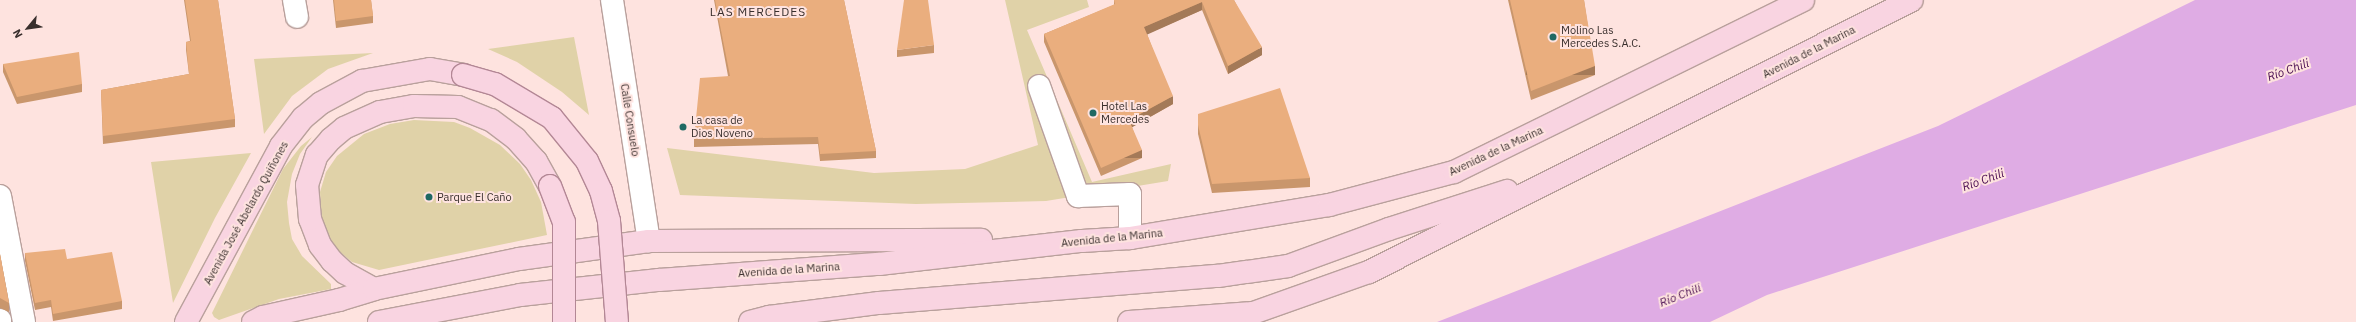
<!DOCTYPE html>
<meta charset="utf-8">
<style>
body{margin:0}
#map{position:relative;width:2356px;height:322px;overflow:hidden;background:#fee3df;font-family:"IBM Plex Sans",sans-serif}
div>[style]{position:absolute}
.green>*{inset:0;background:#e0d2a8}
.water>*{inset:0;background:#dface4}
.roads{filter:drop-shadow(1px 0 #b9a09c) drop-shadow(-1px 0 #b9a09c) drop-shadow(0 1px #b9a09c) drop-shadow(0 -1px #b9a09c)}
.minor>*{height:22px;margin:-11px;padding:0 11px;transform-origin:11px;border-radius:11px;background:#fff}
.major>*{height:22px;margin:-11px;padding:0 11px;transform-origin:11px;border-radius:11px;background:#f9d4e1}
.bridges{filter:drop-shadow(1px 0 #b38795) drop-shadow(-1px 0 #b38795) drop-shadow(0 1px #b38795) drop-shadow(0 -1px #b38795)}
.major-bridge>*{height:22px;margin:-11px;padding:0 11px;transform-origin:11px;border-radius:11px;background:#f9d4e1}
.wall>*{inset:0;background:#c9966c}
.shaded-wall>*{inset:0;background:#a47a58;transform-origin:0 0}
.building>*{inset:0;background:#eaae7e}
.dots>*{width:11px;height:11px;translate:-50% -50%;box-sizing:border-box;border:2px solid #fee3df;border-radius:50%}
span{translate:-50% -50%;white-space:nowrap;text-align:center;line-height:1.15;-webkit-text-stroke:4px #fee3df;paint-order:stroke}
.poi-label{font-size:11px;color:#392f2d}
.left{translate:0 -50%;text-align:left}
.street-label{font-size:11px;color:#392f2d}
.neighbourhood-label{font-size:12px;color:#392f2d;letter-spacing:1px}
.water-label{font-size:12px;color:#4b0e52;font-style:italic}
.north{position:absolute;left:8px;top:8px;width:40px;height:40px;-webkit-text-stroke:3px #fee3df;paint-order:stroke;rotate:241deg;font-size:11px;font-weight:700;line-height:16px;text-align:center;color:#392f2d}
.north::after{content:'';display:block;margin:auto;width:14px;height:18px;background:#392f2d;clip-path:polygon(50% 0,100% 100%,50% 72%,0 100%)}
</style>
<div id="map">
<div class="green">
<div style="clip-path:polygon(1005px 0,1087px 0,1089px 7px,1027px 30px,1092px 182px,1171px 164px,1168px 181px,1046px 201px,916px 204px,680px 195px,667px 148px,874px 173px,965px 169px,1038px 145px)"></div>
<div style="clip-path:polygon(574px 37px,589px 115px,562px 92px,517px 62px,488px 49px)"></div>
<div style="clip-path:polygon(373px 53px,328px 69px,292px 96px,264px 134px,254px 59px)"></div>
<div style="clip-path:polygon(414px 120px,454px 122px,470px 128px,500px 145px,520px 164px,531px 180px,541px 202px,547px 235px,379px 270px,352px 262px,333px 246px,323px 228px,321px 212px,320px 192px,326px 172px,337px 156px,364px 134px,390px 124px)"></div>
<div style="clip-path:polygon(312px 137px,300px 154px,292px 174px,287px 202px,289px 223px,292px 239px,302px 256px,331px 284px,331px 289px,279px 299px,219px 320px,214px 317px,212px 313px,283px 169px,301px 146px)"></div>
<div style="clip-path:polygon(251px 153px,215px 218px,173px 303px,151px 162px)"></div>
</div>
<div class="water">
<div style="clip-path:polygon(2195px 0,2356px 0,2356px 105px,1767px 295px,1710px 322px,1437px 322px,1938px 126px)"></div>
</div>
<div class="roads">
<div class="minor">
<div style="left:294px;top:0;width:17px;rotate:80deg"></div>
<div style="left:612px;top:0;width:244px;rotate:81.3deg"></div>
<div style="left:1039px;top:86px;width:117px;rotate:70.5deg"></div>
<div style="left:1078px;top:196px;width:52px;rotate:-2.2deg"></div>
<div style="left:1130px;top:194px;width:44px;rotate:90deg"></div>
<div style="left:0;top:196px;width:128px;rotate:79.2deg"></div>
<div style="left:0;top:320px;width:2px;rotate:90deg"></div>
</div>
<div class="major">
<div style="left:374px;top:289px;width:33px;rotate:-151deg"></div>
<div style="left:345px;top:273px;width:18px;rotate:-137deg"></div>
<div style="left:332px;top:261px;width:20px;rotate:-127deg"></div>
<div style="left:320px;top:245px;width:28px;rotate:-111deg"></div>
<div style="left:310px;top:219px;width:34px;rotate:-95deg"></div>
<div style="left:307px;top:185px;width:32px;rotate:-72deg"></div>
<div style="left:317px;top:155px;width:21px;rotate:-49deg"></div>
<div style="left:331px;top:139px;width:17px;rotate:-40deg"></div>
<div style="left:344px;top:128px;width:39px;rotate:-24deg"></div>
<div style="left:380px;top:112px;width:35px;rotate:-10deg"></div>
<div style="left:414px;top:106px;width:44px;rotate:1.3deg"></div>
<div style="left:458px;top:107px;width:35px;rotate:22deg"></div>
<div style="left:491px;top:120px;width:31px;rotate:37deg"></div>
<div style="left:516px;top:139px;width:30px;rotate:48deg"></div>
<div style="left:536px;top:161px;width:29px;rotate:61deg"></div>
<div style="left:186px;top:322px;width:200px;rotate:-61.6deg"></div>
<div style="left:281px;top:146px;width:36px;rotate:-52deg"></div>
<div style="left:303px;top:118px;width:23px;rotate:-40deg"></div>
<div style="left:321px;top:103px;width:47px;rotate:-28.2deg"></div>
<div style="left:362px;top:81px;width:69px;rotate:-10deg"></div>
<div style="left:430px;top:69px;width:34px;rotate:10deg"></div>
<div style="left:253px;top:322px;width:11px;rotate:-27deg"></div>
<div style="left:263px;top:317px;width:78px;rotate:-12.6deg"></div>
<div style="left:339px;top:300px;width:37px;rotate:-17deg"></div>
<div style="left:374px;top:289px;width:148px;rotate:-11.7deg"></div>
<div style="left:519px;top:259px;width:131px;rotate:-7.9deg"></div>
<div style="left:649px;top:241px;width:332px;rotate:-0.2deg"></div>
<div style="left:379px;top:322px;width:144px;rotate:-10.8deg"></div>
<div style="left:520px;top:295px;width:140px;rotate:-6.2deg"></div>
<div style="left:659px;top:280px;width:221px;rotate:-4.2deg"></div>
<div style="left:879px;top:264px;width:204px;rotate:-6.5deg"></div>
<div style="left:1082px;top:241px;width:48px;rotate:-3.6deg"></div>
<div style="left:1130px;top:238px;width:202px;rotate:-9.4deg"></div>
<div style="left:1329px;top:205px;width:129px;rotate:-14.8deg"></div>
<div style="left:1454px;top:172px;width:389px;rotate:-26.2deg"></div>
<div style="left:750px;top:322px;width:20px;rotate:-15deg"></div>
<div style="left:769px;top:317px;width:111px;rotate:-7.3deg"></div>
<div style="left:879px;top:303px;width:340px;rotate:-4.6deg"></div>
<div style="left:1218px;top:276px;width:71px;rotate:-8.1deg"></div>
<div style="left:1288px;top:266px;width:108px;rotate:-20.1deg"></div>
<div style="left:1389px;top:229px;width:124px;rotate:-17.9deg"></div>
<div style="left:1129px;top:322px;width:124px;rotate:-4.2deg"></div>
<div style="left:1253px;top:313px;width:123px;rotate:-19.5deg"></div>
<div style="left:1369px;top:272px;width:607px;rotate:-26.61deg"></div>
</div>
</div>
<div class="bridges">
<div class="major-bridge">
<div style="left:463px;top:75px;width:33px;rotate:16deg"></div>
<div style="left:495px;top:84px;width:66px;rotate:30.8deg"></div>
<div style="left:552px;top:118px;width:55px;rotate:50.9deg"></div>
<div style="left:587px;top:161px;width:33px;rotate:65deg"></div>
<div style="left:601px;top:191px;width:31px;rotate:75deg"></div>
<div style="left:609px;top:221px;width:101px;rotate:85.5deg"></div>
<div style="left:550px;top:186px;width:39px;rotate:69deg"></div>
<div style="left:564px;top:222px;width:100px;rotate:90deg"></div>
</div>
</div>
<div class="wall">
<div style="clip-path:polygon(184px 0,218px 0,235px 119px,235px 127px,103px 144px,101px 90px,189px 74px,186px 50px,186px 42px,190px 41px)"></div>
<div style="clip-path:polygon(333px 0,371px 0,373px 16px,373px 23px,336px 28px)"></div>
<div style="clip-path:polygon(714px 0,844px 0,876px 151px,876px 158px,820px 161px,818px 144px,694px 147px,694px 139px,728px 76px)"></div>
<div style="clip-path:polygon(1114px 0,1234px 0,1262px 55px,1228px 74px,1202px 10px,1147px 34px,1173px 104px,1132px 127px,1142px 158px,1101px 176px,1044px 42px,1044px 34px,1114px 5px)"></div>
<div style="clip-path:polygon(1508px 0,1584px 0,1595px 75px,1531px 100px)"></div>
<div style="clip-path:polygon(934px 45px,934px 53px,897px 57px,897px 50px)"></div>
<div style="clip-path:polygon(3px 64px,82px 84px,82px 92px,17px 104px,3px 72px)"></div>
<div style="clip-path:polygon(1198px 114px,1310px 178px,1310px 187px,1212px 193px,1198px 134px)"></div>
<div style="clip-path:polygon(25px 253px,67px 259px,122px 301px,122px 309px,53px 321px,51px 307px,35px 310px,25px 261px)"></div>
<div style="clip-path:polygon(0 254px,9px 303px,9px 312px,0 308px)"></div>
</div>
<div class="shaded-wall">
<div style="clip-path:polygon(1202px 2px,1202px 10px,1144px 36px,1144px 27px)"></div>
<div style="clip-path:polygon(1262px 47px,1262px 55px,1228px 74px,1228px 66px)"></div>
<div style="left:1595px;top:66px;width:9px;height:69px;rotate:90deg"></div>
<div style="clip-path:polygon(1173px 96px,1173px 104px,1129px 129px,1129px 120px)"></div>
<div style="left:1142px;top:150px;width:8px;height:45px;rotate:90deg"></div>
</div>
<div class="building">
<div style="clip-path:polygon(185px 0,218px 0,235px 119px,103px 136px,101px 90px,189px 74px,186px 42px,191px 41px)"></div>
<div style="clip-path:polygon(334px 0,371px 0,373px 16px,336px 21px)"></div>
<div style="clip-path:polygon(715px 0,844px 0,876px 151px,820px 154px,818px 137px,694px 139px,700px 78px,730px 76px)"></div>
<div style="clip-path:polygon(904px 0,928px 0,934px 45px,897px 50px)"></div>
<div style="clip-path:polygon(1114px 0,1234px 0,1262px 47px,1228px 66px,1202px 2px,1144px 27px,1173px 96px,1129px 120px,1142px 150px,1101px 168px,1044px 34px,1115px 4px)"></div>
<div style="clip-path:polygon(1510px 0,1584px 0,1595px 66px,1531px 91px)"></div>
<div style="clip-path:polygon(79px 52px,82px 84px,17px 97px,3px 64px)"></div>
<div style="clip-path:polygon(1280px 88px,1310px 178px,1212px 184px,1198px 125px,1198px 114px)"></div>
<div style="clip-path:polygon(65px 249px,67px 259px,112px 252px,122px 301px,53px 314px,51px 300px,35px 303px,25px 253px)"></div>
<div style="clip-path:polygon(0 254px,9px 303px,0 298px)"></div>
</div>
<div class="dots">
<div style="left:1553px;top:37px;background:#1f6963"></div>
<div style="left:1093px;top:113px;background:#1f6963"></div>
<div style="left:683px;top:127px;background:#1f6963"></div>
<div style="left:429px;top:197px;background:#1f6963"></div>
</div>
<div class="poi-label">
<span class="left" style="left:1561px;top:37px">Molino Las<br>Mercedes S.A.C.</span>
<span class="left" style="left:1101px;top:113px">Hotel Las<br>Mercedes</span>
<span class="left" style="left:691px;top:127px">La casa de<br>Dios Noveno</span>
<span class="left" style="left:437px;top:197px">Parque El Caño</span>
</div>
<div class="street-label">
<span style="left:1809px;top:52px;rotate:-27deg">Avenida de la Marina</span>
<span style="left:630px;top:120px;rotate:81deg">Calle Consuelo</span>
<span style="left:1496px;top:151px;rotate:-25deg">Avenida de la Marina</span>
<span style="left:246px;top:213px;rotate:-61deg">Avenida José Abelardo Quiñones</span>
<span style="left:1112px;top:238px;rotate:-6deg">Avenida de la Marina</span>
<span style="left:789px;top:270px;rotate:-4deg">Avenida de la Marina</span>
</div>
<div class="neighbourhood-label">
<span style="left:758px;top:12px">LAS MERCEDES</span>
</div>
<div class="water-label">
<span style="left:2288px;top:70px;rotate:-20deg">Río Chili</span>
<span style="left:1983px;top:180px;rotate:-20deg">Río Chili</span>
<span style="left:1680px;top:295px;rotate:-22deg">Río Chili</span>
</div>
<div class="north">N</div>
</div>
